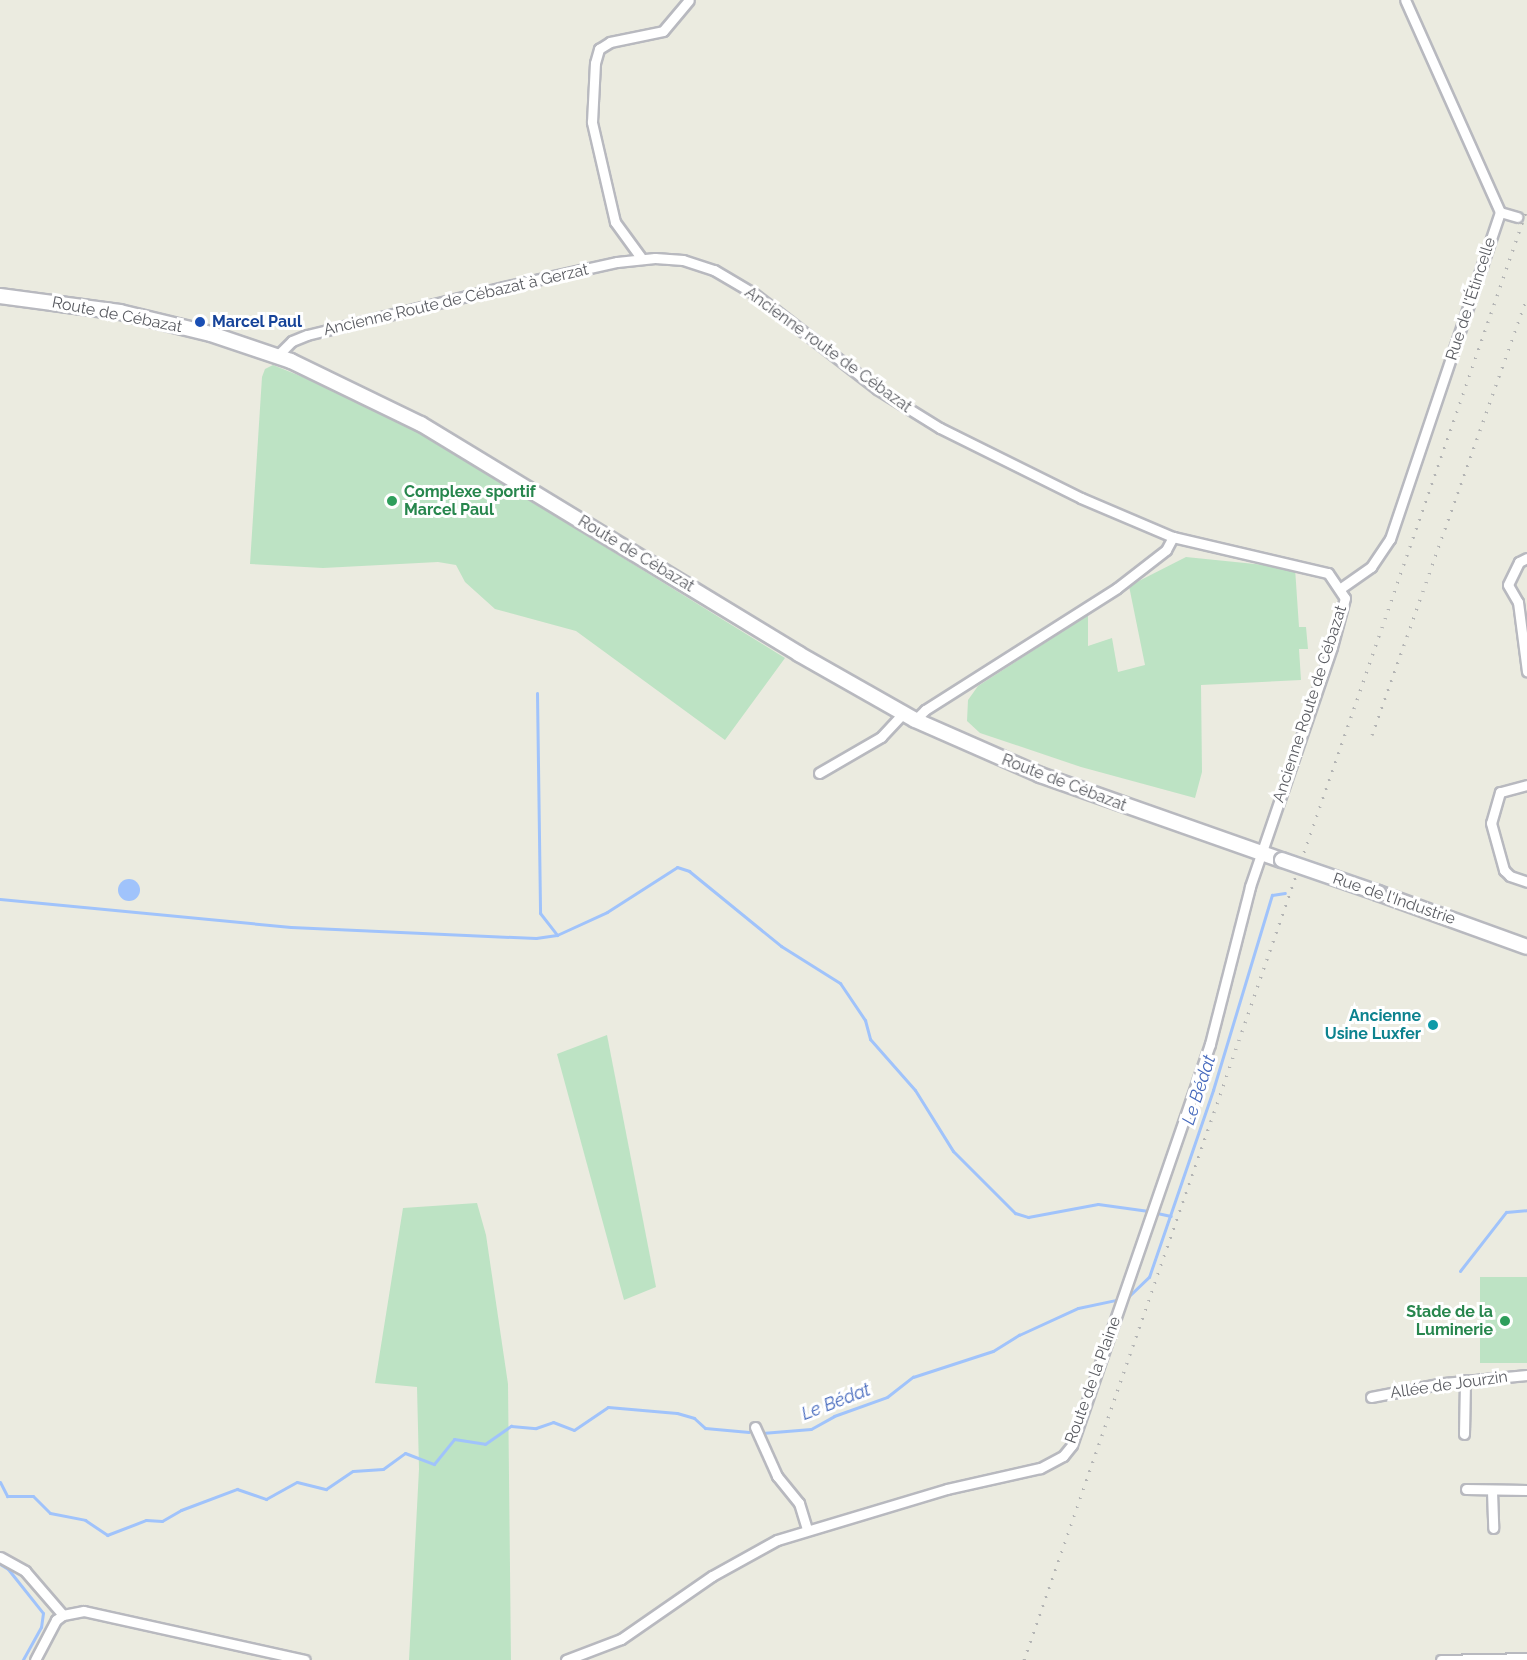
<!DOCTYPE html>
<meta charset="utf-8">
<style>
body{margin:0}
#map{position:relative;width:1527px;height:1660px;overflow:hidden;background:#ebebe0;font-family:Raleway,sans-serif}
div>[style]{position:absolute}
.green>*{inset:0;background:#bde3c4;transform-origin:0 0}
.water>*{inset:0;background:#a0c3fb}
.round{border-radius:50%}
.stream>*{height:3px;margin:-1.5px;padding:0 1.5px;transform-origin:1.5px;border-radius:1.5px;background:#a0c3fb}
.roads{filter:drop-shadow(2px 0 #b8b9bf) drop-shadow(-2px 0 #b8b9bf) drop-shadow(0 2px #b8b9bf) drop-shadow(0 -2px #b8b9bf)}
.minor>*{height:9px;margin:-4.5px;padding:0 4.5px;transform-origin:4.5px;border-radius:4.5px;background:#fff}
.secondary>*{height:14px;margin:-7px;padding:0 7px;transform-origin:7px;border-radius:7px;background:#fff}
.rail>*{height:3px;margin-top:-1.5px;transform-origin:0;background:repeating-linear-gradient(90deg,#b3b4b4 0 1.5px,transparent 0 9.5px)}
.bridges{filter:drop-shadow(2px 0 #b9bbc2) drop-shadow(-2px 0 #b9bbc2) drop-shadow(0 2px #b9bbc2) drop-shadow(0 -2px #b9bbc2)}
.secondary-bridge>*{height:14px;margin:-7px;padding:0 7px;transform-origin:7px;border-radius:7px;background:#fff}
.dots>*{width:16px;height:16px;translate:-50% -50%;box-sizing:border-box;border:3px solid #fff;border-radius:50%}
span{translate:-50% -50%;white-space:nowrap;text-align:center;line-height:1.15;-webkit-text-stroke:6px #fff;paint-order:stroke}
.street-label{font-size:16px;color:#595b61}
.transit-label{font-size:16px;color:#164399;font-weight:700}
.left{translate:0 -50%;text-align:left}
.leisure-label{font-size:16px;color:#27864d;font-weight:700}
.right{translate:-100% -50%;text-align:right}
.culture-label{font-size:16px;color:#0d838f;font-weight:700}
.water-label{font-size:18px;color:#4569bd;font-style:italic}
</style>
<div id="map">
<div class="green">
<div style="clip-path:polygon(273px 365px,325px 386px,424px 435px,785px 658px,725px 740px,576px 631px,495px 609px,465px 582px,456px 565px,438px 562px,323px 568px,250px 564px,262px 377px,265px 369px)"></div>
<div style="clip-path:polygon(1186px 557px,1295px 568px,1299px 627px,1306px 627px,1308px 649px,1299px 649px,1301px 680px,1201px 685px,1202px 772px,1195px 798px,1081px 767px,980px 733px,967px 721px,968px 700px,978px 686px,1088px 615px,1088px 646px,1112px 638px,1118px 672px,1145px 665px,1129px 586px)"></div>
<div style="clip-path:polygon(607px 1035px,656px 1287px,624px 1300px,557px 1054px)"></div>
<div style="clip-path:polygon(477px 1203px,486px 1235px,508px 1384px,511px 1660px,409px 1660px,419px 1469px,417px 1387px,375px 1383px,403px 1208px)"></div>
<div style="left:1527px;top:1277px;width:86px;height:47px;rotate:90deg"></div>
</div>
<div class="water">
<div class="round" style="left:118px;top:879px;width:22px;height:22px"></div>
</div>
<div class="stream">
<div style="left:537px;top:693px;width:220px;rotate:89.2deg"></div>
<div style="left:540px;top:913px;width:28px;rotate:52deg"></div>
<div style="left:0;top:899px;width:292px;rotate:5.5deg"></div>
<div style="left:291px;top:927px;width:245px;rotate:2.6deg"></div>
<div style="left:536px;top:938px;width:21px;rotate:-8deg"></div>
<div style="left:557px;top:935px;width:55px;rotate:-24.7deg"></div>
<div style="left:607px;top:912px;width:83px;rotate:-32.7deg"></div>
<div style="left:677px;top:867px;width:13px;rotate:18deg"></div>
<div style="left:689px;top:871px;width:119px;rotate:39.2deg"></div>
<div style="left:781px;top:946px;width:70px;rotate:32.1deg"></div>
<div style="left:840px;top:983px;width:45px;rotate:56deg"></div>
<div style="left:865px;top:1020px;width:20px;rotate:75deg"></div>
<div style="left:870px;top:1039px;width:68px;rotate:48.6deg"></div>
<div style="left:915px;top:1090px;width:72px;rotate:58.1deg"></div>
<div style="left:953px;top:1151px;width:88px;rotate:45deg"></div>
<div style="left:1015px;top:1213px;width:14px;rotate:17deg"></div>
<div style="left:1028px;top:1217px;width:71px;rotate:-10.5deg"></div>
<div style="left:1098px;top:1204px;width:51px;rotate:7.8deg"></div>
<div style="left:1157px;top:1213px;width:14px;rotate:12deg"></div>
<div style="left:1460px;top:1271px;width:75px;rotate:-52.1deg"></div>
<div style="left:1506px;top:1212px;width:21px;rotate:-5deg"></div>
<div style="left:1129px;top:1296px;width:28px;rotate:-44deg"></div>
<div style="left:1149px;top:1277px;width:198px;rotate:-71.1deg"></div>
<div style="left:1213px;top:1090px;width:204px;rotate:-73.2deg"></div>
<div style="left:1272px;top:895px;width:13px;rotate:-9deg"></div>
<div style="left:762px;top:1433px;width:49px;rotate:-4.7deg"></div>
<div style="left:811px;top:1429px;width:26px;rotate:-29deg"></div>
<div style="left:834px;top:1416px;width:56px;rotate:-19.7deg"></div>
<div style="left:887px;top:1397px;width:33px;rotate:-38deg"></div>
<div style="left:913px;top:1377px;width:84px;rotate:-18deg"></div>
<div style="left:993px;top:1351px;width:31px;rotate:-32deg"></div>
<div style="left:1019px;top:1335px;width:65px;rotate:-24.6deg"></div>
<div style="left:1078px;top:1308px;width:38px;rotate:-12deg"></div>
<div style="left:0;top:1482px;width:16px;rotate:63deg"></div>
<div style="left:7px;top:1496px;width:26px"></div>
<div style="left:33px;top:1496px;width:24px;rotate:45deg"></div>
<div style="left:50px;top:1513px;width:36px;rotate:11deg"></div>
<div style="left:85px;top:1520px;width:27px;rotate:34deg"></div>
<div style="left:107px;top:1535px;width:42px;rotate:-21deg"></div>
<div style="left:146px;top:1520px;width:16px;rotate:4deg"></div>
<div style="left:162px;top:1521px;width:22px;rotate:-30deg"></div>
<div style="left:181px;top:1510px;width:60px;rotate:-20.6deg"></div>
<div style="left:237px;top:1489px;width:31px;rotate:19deg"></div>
<div style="left:266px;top:1499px;width:35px;rotate:-29deg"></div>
<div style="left:297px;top:1482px;width:30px;rotate:14deg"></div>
<div style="left:326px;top:1489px;width:32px;rotate:-34deg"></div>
<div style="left:353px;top:1471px;width:30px;rotate:-4deg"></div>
<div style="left:383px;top:1469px;width:27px;rotate:-36deg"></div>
<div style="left:405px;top:1453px;width:31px;rotate:21deg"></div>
<div style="left:434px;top:1464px;width:32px;rotate:-51deg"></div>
<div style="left:454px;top:1439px;width:31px;rotate:9deg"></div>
<div style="left:485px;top:1444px;width:32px;rotate:-35deg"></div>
<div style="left:511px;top:1426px;width:25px;rotate:5deg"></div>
<div style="left:536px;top:1428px;width:18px;rotate:-19deg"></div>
<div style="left:553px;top:1422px;width:22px;rotate:21deg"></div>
<div style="left:574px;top:1430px;width:41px;rotate:-34.1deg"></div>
<div style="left:608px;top:1407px;width:69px;rotate:5deg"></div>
<div style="left:677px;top:1413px;width:18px;rotate:16deg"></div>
<div style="left:694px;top:1418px;width:15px;rotate:42deg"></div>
<div style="left:705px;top:1428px;width:44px;rotate:5.2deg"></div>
<div style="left:0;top:1564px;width:9px;rotate:32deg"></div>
<div style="left:8px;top:1569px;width:56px;rotate:51.5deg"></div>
<div style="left:43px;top:1613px;width:14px;rotate:98deg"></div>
<div style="left:41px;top:1627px;width:38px;rotate:119deg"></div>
</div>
<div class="roads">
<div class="minor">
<div style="left:1500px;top:212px;width:18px;rotate:16deg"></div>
<div style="left:642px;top:259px;width:46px;rotate:-126.1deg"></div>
<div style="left:615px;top:222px;width:103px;rotate:-103deg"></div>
<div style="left:592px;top:122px;width:59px;rotate:-87.1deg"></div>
<div style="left:595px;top:63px;width:15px;rotate:-74deg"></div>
<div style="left:599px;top:49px;width:13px;rotate:-32deg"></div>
<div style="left:610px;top:42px;width:54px;rotate:-11.7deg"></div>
<div style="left:663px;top:31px;width:40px;rotate:-50deg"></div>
<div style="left:277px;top:356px;width:21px;rotate:-45deg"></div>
<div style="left:292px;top:341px;width:16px;rotate:-22deg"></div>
<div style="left:307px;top:335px;width:203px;rotate:-13.7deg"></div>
<div style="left:504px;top:287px;width:116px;rotate:-12.5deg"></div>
<div style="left:617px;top:262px;width:38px;rotate:-6deg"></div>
<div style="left:655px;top:258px;width:28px;rotate:4deg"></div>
<div style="left:683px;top:260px;width:33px;rotate:18deg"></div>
<div style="left:714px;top:270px;width:45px;rotate:30.5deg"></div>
<div style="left:753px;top:293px;width:157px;rotate:37.7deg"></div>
<div style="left:877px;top:389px;width:74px;rotate:31.8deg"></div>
<div style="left:940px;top:428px;width:157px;rotate:26.4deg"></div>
<div style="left:1081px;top:498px;width:100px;rotate:23deg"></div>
<div style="left:1173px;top:537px;width:159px;rotate:13.1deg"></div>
<div style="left:1328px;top:573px;width:30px;rotate:56deg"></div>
<div style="left:1345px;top:598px;width:51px;rotate:104.9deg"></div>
<div style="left:1332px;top:647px;width:254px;rotate:108.9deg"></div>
<div style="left:1250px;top:887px;width:162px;rotate:104.3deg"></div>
<div style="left:1210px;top:1044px;width:424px;rotate:109deg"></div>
<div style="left:1072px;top:1445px;width:14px;rotate:129deg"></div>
<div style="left:1063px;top:1456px;width:26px;rotate:152deg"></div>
<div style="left:1040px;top:1468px;width:95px;rotate:167.3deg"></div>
<div style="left:947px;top:1489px;width:177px;rotate:163.3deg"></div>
<div style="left:777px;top:1540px;width:74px;rotate:151deg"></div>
<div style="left:712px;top:1576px;width:111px;rotate:145.3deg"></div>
<div style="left:621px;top:1639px;width:59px;rotate:159.1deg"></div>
<div style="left:1527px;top:558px;width:9px;rotate:153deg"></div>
<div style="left:1519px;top:562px;width:25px;rotate:116deg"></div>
<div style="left:1508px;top:585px;width:20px;rotate:60deg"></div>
<div style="left:1518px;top:602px;width:70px;rotate:82.6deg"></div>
<div style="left:1341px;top:588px;width:37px;rotate:-35deg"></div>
<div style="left:1371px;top:567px;width:34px;rotate:-56deg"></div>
<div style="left:1390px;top:539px;width:345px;rotate:-71.4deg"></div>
<div style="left:1500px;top:212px;width:232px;rotate:-114.1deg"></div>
<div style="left:915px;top:720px;width:14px;rotate:-45deg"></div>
<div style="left:925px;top:710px;width:227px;rotate:-32.4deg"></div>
<div style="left:1117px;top:588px;width:62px;rotate:-37.8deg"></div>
<div style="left:1166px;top:550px;width:15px;rotate:-62deg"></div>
<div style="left:819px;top:773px;width:72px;rotate:-30.1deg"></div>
<div style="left:881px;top:737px;width:33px;rotate:-47deg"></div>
<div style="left:1527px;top:785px;width:28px;rotate:165deg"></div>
<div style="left:1500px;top:792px;width:32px;rotate:106deg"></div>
<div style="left:1491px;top:823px;width:49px;rotate:74.5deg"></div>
<div style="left:1504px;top:870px;width:8px;rotate:45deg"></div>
<div style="left:1510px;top:876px;width:18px;rotate:19deg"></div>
<div style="left:1371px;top:1397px;width:74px;rotate:-10.9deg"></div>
<div style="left:1444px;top:1383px;width:83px;rotate:-5.5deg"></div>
<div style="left:755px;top:1427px;width:54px;rotate:65.8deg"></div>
<div style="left:777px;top:1476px;width:35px;rotate:51deg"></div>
<div style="left:799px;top:1503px;width:28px;rotate:73deg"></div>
<div style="left:1464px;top:1434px;width:54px;rotate:-88.9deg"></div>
<div style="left:1466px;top:1489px;width:61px;rotate:0.9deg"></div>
<div style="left:1492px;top:1491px;width:37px;rotate:88deg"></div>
<div style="left:0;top:1557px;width:29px;rotate:29deg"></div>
<div style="left:25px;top:1571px;width:58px;rotate:49.2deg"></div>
<div style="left:35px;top:1660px;width:45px;rotate:-62.3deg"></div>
<div style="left:56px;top:1620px;width:9px;rotate:-36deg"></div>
<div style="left:63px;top:1615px;width:21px;rotate:-11deg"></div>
<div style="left:84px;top:1611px;width:226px;rotate:12.5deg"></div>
<div style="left:1441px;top:1660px;width:86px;rotate:-1.3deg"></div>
</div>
<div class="secondary">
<div style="left:0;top:296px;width:121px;rotate:7.6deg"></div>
<div style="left:120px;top:312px;width:94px;rotate:13.6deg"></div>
<div style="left:211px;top:334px;width:84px;rotate:18.6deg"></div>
<div style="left:291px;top:361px;width:144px;rotate:25.9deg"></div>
<div style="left:421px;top:424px;width:442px;rotate:31.3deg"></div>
<div style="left:799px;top:654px;width:133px;rotate:29.6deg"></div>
<div style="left:915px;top:720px;width:137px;rotate:23.7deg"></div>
<div style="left:1040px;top:775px;width:256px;rotate:19.4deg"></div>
<div style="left:1378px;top:893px;width:158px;rotate:19.9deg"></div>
</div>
</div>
<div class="rail">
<div style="left:1372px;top:735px;width:465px;rotate:-70.5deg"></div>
<div style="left:1024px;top:1660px;width:1536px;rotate:-70.88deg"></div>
</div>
<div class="bridges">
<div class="secondary-bridge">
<div style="left:1282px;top:860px;width:102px;rotate:19deg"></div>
</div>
</div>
<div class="dots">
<div style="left:200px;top:322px;background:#1a4fb4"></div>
<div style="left:392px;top:501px;background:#2e9e5b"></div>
<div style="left:1433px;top:1025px;background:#0f9aa8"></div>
<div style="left:1505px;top:1321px;background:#2e9e5b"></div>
</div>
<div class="street-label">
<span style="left:1471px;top:299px;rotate:-72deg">Rue de l'Étincelle</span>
<span style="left:456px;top:300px;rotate:-13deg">Ancienne Route de Cébazat à Gerzat</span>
<span style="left:117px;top:315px;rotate:11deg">Route de Cébazat</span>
<span style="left:828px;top:350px;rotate:36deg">Ancienne route de Cébazat</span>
<span style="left:636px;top:554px;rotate:31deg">Route de Cébazat</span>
<span style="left:1310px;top:704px;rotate:-72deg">Ancienne Route de Cébazat</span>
<span style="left:1064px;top:783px;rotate:21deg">Route de Cébazat</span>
<span style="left:1394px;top:899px;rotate:19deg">Rue de l'Industrie</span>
<span style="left:1093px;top:1380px;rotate:-70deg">Route de la Plaine</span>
<span style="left:1449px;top:1385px;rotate:-8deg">Allée de Jourzin</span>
</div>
<div class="transit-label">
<span class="left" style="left:212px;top:322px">Marcel Paul</span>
</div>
<div class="leisure-label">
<span class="left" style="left:404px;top:501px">Complexe sportif<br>Marcel Paul</span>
<span class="right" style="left:1493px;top:1321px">Stade de la<br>Luminerie</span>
</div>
<div class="culture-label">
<span class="right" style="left:1421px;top:1025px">Ancienne<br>Usine Luxfer</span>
</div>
<div class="water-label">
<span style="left:1199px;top:1090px;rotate:-72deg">Le Bédat</span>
<span style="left:836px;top:1402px;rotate:-21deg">Le Bédat</span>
</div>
</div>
